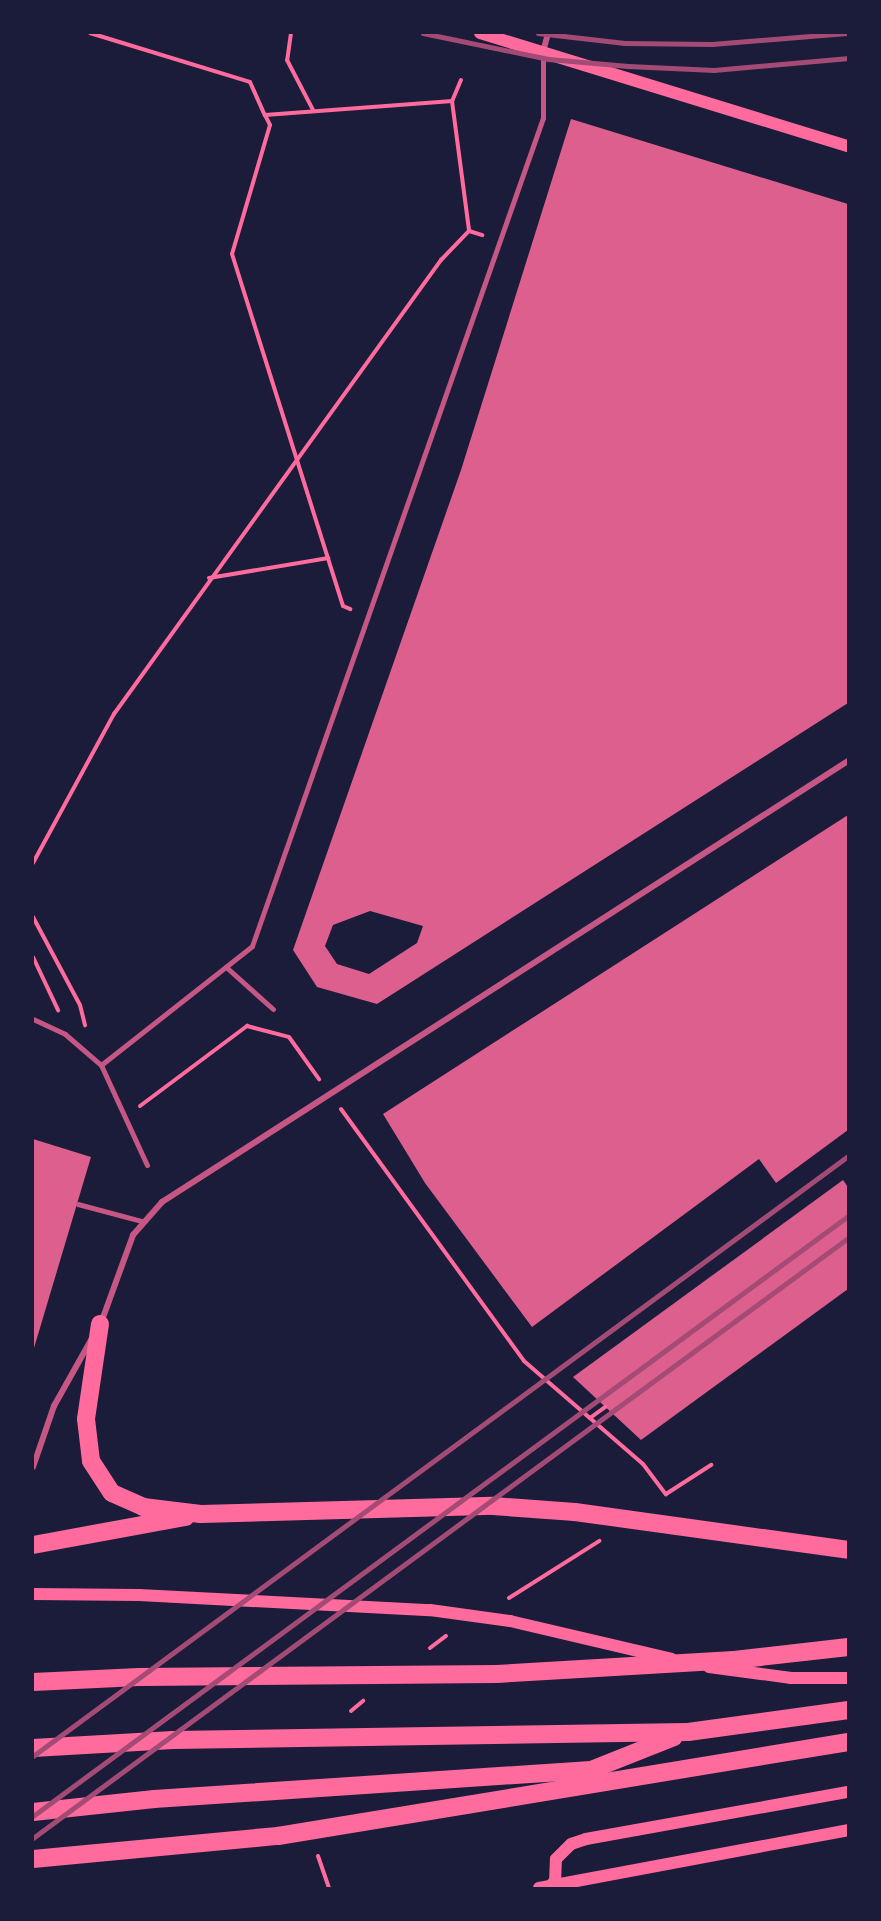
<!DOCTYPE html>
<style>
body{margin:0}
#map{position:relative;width:881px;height:1921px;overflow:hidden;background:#1b1b3a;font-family:"Varela Round",sans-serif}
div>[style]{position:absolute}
.building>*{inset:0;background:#dd5f8e}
.path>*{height:4px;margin:-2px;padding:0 2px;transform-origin:2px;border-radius:2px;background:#ff6b9d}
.service>*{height:4.5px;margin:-2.25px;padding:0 2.25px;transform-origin:2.25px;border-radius:2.25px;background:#c65784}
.pedestrian>*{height:5px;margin:-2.5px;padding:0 2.5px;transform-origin:2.5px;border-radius:2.5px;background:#c65784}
.minor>*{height:6px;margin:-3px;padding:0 3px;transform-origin:3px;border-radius:3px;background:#c65784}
.secondary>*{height:12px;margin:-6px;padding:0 6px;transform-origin:6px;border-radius:6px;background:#ff6b9d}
.motorway>*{height:18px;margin:-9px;padding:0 9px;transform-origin:9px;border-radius:9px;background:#ff6b9d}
.rail>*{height:4.5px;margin:-2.25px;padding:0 2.25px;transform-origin:2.25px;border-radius:2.25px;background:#a44b75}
span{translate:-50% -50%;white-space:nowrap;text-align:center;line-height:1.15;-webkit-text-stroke:6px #1b1b3a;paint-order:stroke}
.frame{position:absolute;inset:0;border:34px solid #1b1b3a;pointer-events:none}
</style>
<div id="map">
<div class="building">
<div style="clip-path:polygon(evenodd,571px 119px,848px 204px,848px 703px,377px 1004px,317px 987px,293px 950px,461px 470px,571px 119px,370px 911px,423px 926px,417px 943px,369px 974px,337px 964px,325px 946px,333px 925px,370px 911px)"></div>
<div style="clip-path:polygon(848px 815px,848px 1130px,776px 1183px,759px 1159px,532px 1327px,425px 1183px,383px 1114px)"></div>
<div style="clip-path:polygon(33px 1139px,91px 1157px,34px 1348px,33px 1348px)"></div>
<div style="clip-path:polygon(843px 1180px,848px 1187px,848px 1289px,641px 1440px,573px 1377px)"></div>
</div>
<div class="path">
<div style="left:90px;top:33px;width:167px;rotate:17deg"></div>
<div style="left:250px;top:82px;width:36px;rotate:66deg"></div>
<div style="left:265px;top:115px;width:11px;rotate:63deg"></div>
<div style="left:270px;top:125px;width:134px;rotate:106.4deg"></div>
<div style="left:232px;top:254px;width:369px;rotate:72.5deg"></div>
<div style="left:343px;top:606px;width:8px;rotate:23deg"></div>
<div style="left:291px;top:33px;width:27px;rotate:98deg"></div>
<div style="left:287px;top:60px;width:56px;rotate:62.5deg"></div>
<div style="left:461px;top:80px;width:23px;rotate:113deg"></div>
<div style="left:452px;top:101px;width:131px;rotate:82.5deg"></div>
<div style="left:265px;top:115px;width:188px;rotate:-4.3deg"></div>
<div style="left:469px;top:231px;width:14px;rotate:17deg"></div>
<div style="left:209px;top:578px;width:121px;rotate:-9.5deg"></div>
<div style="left:33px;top:863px;width:170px;rotate:-61.5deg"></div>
<div style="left:114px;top:714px;width:560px;rotate:-54.24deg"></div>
<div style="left:441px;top:260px;width:40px;rotate:-46deg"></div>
<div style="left:33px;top:917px;width:100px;rotate:61.9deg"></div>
<div style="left:80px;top:1005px;width:21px;rotate:76deg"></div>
<div style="left:33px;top:957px;width:59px;rotate:64.7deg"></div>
<div style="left:140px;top:1106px;width:134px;rotate:-36.8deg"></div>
<div style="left:247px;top:1026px;width:43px;rotate:14.7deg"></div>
<div style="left:289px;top:1037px;width:52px;rotate:54.5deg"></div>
<div style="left:341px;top:1109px;width:311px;rotate:54deg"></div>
<div style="left:524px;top:1361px;width:157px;rotate:40.9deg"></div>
<div style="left:643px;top:1464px;width:38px;rotate:53deg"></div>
<div style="left:666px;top:1494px;width:54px;rotate:-32.8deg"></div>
<div style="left:590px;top:1418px;width:19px;rotate:-36deg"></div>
<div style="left:509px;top:1598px;width:107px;rotate:-32.3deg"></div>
<div style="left:430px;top:1648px;width:20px;rotate:-37deg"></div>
<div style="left:351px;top:1711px;width:16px;rotate:-40deg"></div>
<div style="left:318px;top:1856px;width:34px;rotate:71deg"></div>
</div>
<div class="service">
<div style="left:78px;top:1204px;width:66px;rotate:14.9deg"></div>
</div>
<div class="pedestrian">
<div style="left:226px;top:967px;width:63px;rotate:41.8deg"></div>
<div style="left:33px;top:1019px;width:35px;rotate:25deg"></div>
<div style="left:65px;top:1034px;width:48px;rotate:40.7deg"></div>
<div style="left:101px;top:1065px;width:110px;rotate:65.3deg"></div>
<div style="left:101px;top:1065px;width:192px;rotate:-38.2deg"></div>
<div style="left:252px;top:946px;width:878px;rotate:-70.64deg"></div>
<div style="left:543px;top:118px;width:66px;rotate:-90deg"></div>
</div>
<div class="minor">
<div style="left:543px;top:52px;width:20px;rotate:-75deg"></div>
<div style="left:101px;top:1323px;width:94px;rotate:-70deg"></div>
<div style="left:133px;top:1235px;width:44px;rotate:-48.7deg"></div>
<div style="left:162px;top:1202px;width:816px;rotate:-32.74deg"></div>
<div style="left:33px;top:1467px;width:65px;rotate:-71deg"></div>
<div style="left:54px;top:1406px;width:76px;rotate:-60.7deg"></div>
</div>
<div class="secondary">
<div style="left:480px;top:33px;width:385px;rotate:17.1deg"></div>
<div style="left:33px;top:1594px;width:106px;rotate:0.5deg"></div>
<div style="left:139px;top:1595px;width:291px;rotate:3deg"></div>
<div style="left:430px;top:1610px;width:81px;rotate:7.8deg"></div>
<div style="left:510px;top:1621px;width:166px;rotate:13.2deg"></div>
<div style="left:709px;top:1667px;width:83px;rotate:7.6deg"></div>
<div style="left:791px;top:1678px;width:57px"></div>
<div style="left:555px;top:1885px;width:26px;rotate:-88deg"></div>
<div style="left:556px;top:1859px;width:21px;rotate:-45deg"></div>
<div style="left:571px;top:1844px;width:16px;rotate:-18deg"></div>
<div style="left:586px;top:1839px;width:266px;rotate:-10.2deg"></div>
<div style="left:539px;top:1888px;width:314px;rotate:-10.6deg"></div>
</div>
<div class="motorway">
<div style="left:100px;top:1324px;width:96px;rotate:98.4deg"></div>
<div style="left:86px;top:1419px;width:42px;rotate:83.2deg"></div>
<div style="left:91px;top:1461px;width:38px;rotate:57deg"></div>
<div style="left:112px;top:1493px;width:34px;rotate:24deg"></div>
<div style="left:143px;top:1507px;width:58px;rotate:6.9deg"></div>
<div style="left:201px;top:1514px;width:292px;rotate:-1.6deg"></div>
<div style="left:493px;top:1506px;width:82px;rotate:4.2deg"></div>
<div style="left:575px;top:1512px;width:276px;rotate:7.9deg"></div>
<div style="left:33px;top:1545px;width:155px;rotate:-10.4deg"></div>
<div style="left:33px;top:1682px;width:106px;rotate:-2.7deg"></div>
<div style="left:139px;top:1677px;width:358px;rotate:-0.5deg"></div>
<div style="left:497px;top:1674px;width:237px;rotate:-3.4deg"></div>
<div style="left:734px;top:1660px;width:115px;rotate:-6.5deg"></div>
<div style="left:33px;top:1748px;width:140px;rotate:-3.3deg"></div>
<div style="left:173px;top:1740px;width:515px;rotate:-0.89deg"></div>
<div style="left:688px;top:1732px;width:162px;rotate:-7.8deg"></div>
<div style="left:33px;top:1812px;width:122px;rotate:-6.1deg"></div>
<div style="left:154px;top:1799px;width:438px;rotate:-3.8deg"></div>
<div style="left:591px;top:1770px;width:89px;rotate:-21.7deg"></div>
<div style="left:33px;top:1859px;width:246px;rotate:-5.4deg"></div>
<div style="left:278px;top:1836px;width:578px;rotate:-9.36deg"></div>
<div style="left:555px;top:1885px;width:3px;rotate:72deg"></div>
</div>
<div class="rail">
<div style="left:423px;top:33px;width:129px;rotate:11.7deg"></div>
<div style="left:549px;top:59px;width:79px;rotate:5.1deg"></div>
<div style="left:628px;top:66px;width:86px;rotate:2.7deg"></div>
<div style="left:714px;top:70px;width:135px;rotate:-5.1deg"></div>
<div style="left:538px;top:33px;width:87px;rotate:6.6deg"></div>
<div style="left:624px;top:43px;width:88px;rotate:0.7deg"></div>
<div style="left:712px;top:44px;width:135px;rotate:-4.7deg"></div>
<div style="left:33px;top:1756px;width:1012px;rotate:-36.36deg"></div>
<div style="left:33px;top:1816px;width:1012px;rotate:-36.36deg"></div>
<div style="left:33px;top:1838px;width:1012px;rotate:-36.36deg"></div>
</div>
<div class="frame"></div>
</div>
